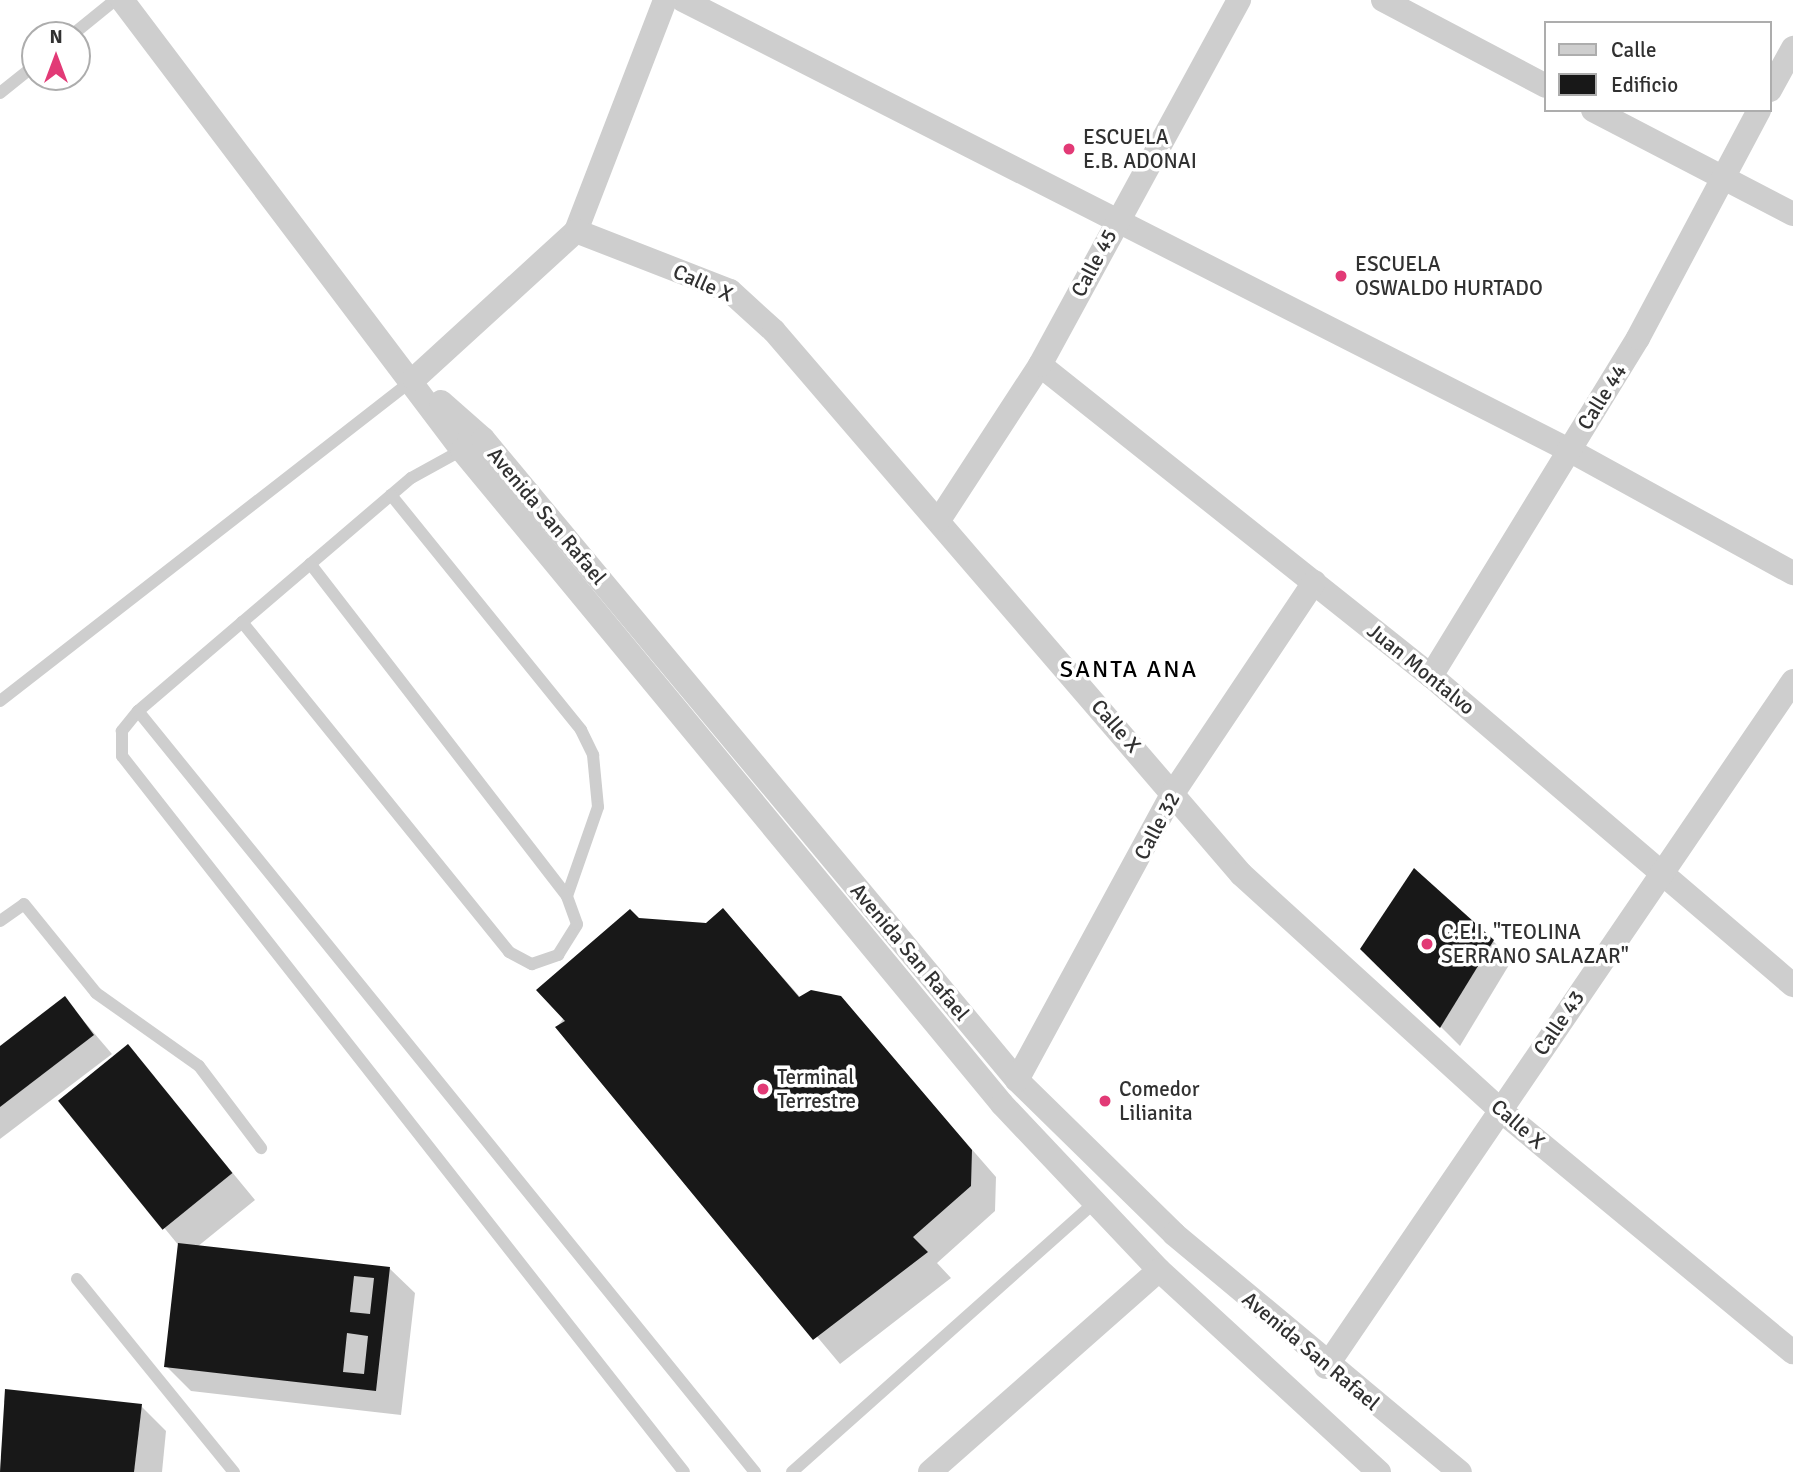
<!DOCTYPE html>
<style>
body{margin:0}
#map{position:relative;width:1793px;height:1472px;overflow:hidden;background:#fff;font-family:Signika,sans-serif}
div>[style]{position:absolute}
.shadow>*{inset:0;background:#0003}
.building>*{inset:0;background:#181818;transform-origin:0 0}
.service>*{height:12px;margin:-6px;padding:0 6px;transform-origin:6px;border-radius:6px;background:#cecece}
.minor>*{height:24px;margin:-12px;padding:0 12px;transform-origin:12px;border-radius:12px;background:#cecece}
.dots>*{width:19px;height:19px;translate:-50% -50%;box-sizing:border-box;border:4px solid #fff;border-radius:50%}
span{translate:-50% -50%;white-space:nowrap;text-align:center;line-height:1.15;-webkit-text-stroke:7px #fff;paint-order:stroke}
.poi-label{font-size:21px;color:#313131}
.left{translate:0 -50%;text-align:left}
.street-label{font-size:21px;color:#313131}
.quarter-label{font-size:24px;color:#000;letter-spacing:2px}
.legend{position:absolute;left:1544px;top:21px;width:228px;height:91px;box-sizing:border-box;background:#fff;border:2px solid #adadad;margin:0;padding:9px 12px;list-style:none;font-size:21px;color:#313131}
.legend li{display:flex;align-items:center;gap:14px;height:35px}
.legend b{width:35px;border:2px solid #adadad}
.north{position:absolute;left:21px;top:21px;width:70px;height:70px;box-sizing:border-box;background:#fff;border:2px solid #adadad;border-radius:50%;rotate:0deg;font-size:19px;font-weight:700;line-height:28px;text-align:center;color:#313131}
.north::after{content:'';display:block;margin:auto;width:24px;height:32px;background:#e23a76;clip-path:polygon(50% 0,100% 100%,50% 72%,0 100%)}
</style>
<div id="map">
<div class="shadow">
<div style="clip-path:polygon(723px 910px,801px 998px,840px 998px,996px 1177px,995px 1211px,937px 1263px,951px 1278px,840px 1364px,557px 1027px,639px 920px,706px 924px)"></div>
<div style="clip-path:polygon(1493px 941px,1512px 960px,1460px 1046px,1363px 949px)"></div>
<div style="clip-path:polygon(65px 999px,112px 1054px,0 1139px,0 1049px)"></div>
<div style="clip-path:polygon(128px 1046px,255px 1200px,197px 1247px,389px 1268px,415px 1293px,401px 1415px,191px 1391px,166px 1366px,180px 1247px,59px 1100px)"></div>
<div style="clip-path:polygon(6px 1391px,141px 1406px,166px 1431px,162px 1472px,0 1472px)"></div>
</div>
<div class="building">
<div style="clip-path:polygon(1414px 868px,1494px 940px,1440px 1028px,1360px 949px)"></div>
<div style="clip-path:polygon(723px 908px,799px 997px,811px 990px,841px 996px,972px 1150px,971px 1186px,913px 1237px,928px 1252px,813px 1340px,555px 1027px,565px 1021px,536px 990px,630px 909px,639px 918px,706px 923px)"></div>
<div style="clip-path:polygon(65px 996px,94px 1035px,0 1107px,0 1046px)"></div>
<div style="left:128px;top:1044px;width:166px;height:90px;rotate:51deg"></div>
<div style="clip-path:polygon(evenodd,178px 1243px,390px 1267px,376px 1391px,164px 1367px,178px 1243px,354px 1276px,374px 1278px,370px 1314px,350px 1312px,354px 1276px,178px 1243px,347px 1333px,368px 1336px,364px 1374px,343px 1372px,347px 1333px)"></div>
<div style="clip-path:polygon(5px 1389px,142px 1404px,134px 1472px,0 1472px)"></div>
</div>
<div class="service">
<div style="left:72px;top:35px;width:55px;rotate:-39.1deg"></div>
<div style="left:0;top:93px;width:45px;rotate:-38.7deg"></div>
<div style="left:462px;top:450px;width:58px;rotate:151.2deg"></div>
<div style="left:411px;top:478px;width:359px;rotate:139.5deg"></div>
<div style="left:138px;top:711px;width:26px;rotate:129deg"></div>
<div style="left:122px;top:731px;width:25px;rotate:90deg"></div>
<div style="left:122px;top:756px;width:910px;rotate:51.87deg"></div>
<div style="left:391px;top:495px;width:302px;rotate:51deg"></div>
<div style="left:581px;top:730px;width:28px;rotate:64deg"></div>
<div style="left:593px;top:755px;width:52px;rotate:84.5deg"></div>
<div style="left:598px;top:807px;width:94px;rotate:109.2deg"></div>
<div style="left:242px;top:622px;width:424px;rotate:51deg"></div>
<div style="left:509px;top:952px;width:26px;rotate:28deg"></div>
<div style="left:532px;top:964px;width:28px;rotate:-19deg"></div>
<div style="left:558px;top:955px;width:36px;rotate:-58deg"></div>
<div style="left:577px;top:924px;width:30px;rotate:-110deg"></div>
<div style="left:567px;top:896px;width:420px;rotate:-127.7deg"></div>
<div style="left:0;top:701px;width:524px;rotate:-37.87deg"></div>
<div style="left:138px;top:711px;width:980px;rotate:50.97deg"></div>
<div style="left:0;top:921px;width:29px;rotate:-35deg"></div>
<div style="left:24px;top:904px;width:114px;rotate:51deg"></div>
<div style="left:96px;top:993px;width:126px;rotate:35.3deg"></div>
<div style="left:199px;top:1066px;width:103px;rotate:52.9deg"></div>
<div style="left:77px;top:1279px;width:249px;rotate:50.9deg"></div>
<div style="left:792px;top:1472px;width:403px;rotate:-41.7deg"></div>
</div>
<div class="minor">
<div style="left:122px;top:0;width:564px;rotate:52.93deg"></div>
<div style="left:462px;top:450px;width:848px;rotate:50.45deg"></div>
<div style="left:1002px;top:1104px;width:228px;rotate:46.6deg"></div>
<div style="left:1159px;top:1270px;width:299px;rotate:42.6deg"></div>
<div style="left:683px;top:0;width:994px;rotate:26.93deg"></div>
<div style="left:1569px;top:450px;width:256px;rotate:28.8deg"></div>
<div style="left:1383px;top:0;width:184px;rotate:27.8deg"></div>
<div style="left:1770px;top:90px;width:48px;rotate:-61.3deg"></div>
<div style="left:1593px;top:110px;width:225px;rotate:27.5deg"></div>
<div style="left:576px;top:231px;width:248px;rotate:-68.9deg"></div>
<div style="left:1040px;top:365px;width:500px;rotate:38.5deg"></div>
<div style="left:1431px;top:676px;width:476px;rotate:40.5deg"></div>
<div style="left:414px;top:379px;width:219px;rotate:-42.4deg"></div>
<div style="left:576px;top:231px;width:165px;rotate:21.3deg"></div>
<div style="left:730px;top:291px;width:59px;rotate:42.3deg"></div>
<div style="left:774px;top:331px;width:716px;rotate:49.3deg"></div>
<div style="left:1241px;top:874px;width:350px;rotate:42.3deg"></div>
<div style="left:1500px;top:1110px;width:380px;rotate:39.6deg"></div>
<div style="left:441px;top:402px;width:56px;rotate:41.4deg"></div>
<div style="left:483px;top:439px;width:834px;rotate:50.2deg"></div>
<div style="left:1017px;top:1080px;width:220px;rotate:44.4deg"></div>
<div style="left:1174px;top:1234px;width:372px;rotate:39.8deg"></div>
<div style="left:939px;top:520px;width:185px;rotate:-56.9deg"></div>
<div style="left:1040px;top:365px;width:416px;rotate:-61.4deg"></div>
<div style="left:1431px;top:676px;width:396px;rotate:-58.5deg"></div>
<div style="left:1638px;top:338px;width:258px;rotate:-62deg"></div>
<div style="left:1017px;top:1080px;width:327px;rotate:-61.5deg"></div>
<div style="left:1173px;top:793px;width:254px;rotate:-56.2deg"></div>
<div style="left:1326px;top:1367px;width:830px;rotate:-55.75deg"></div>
<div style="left:930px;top:1472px;width:305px;rotate:-41.4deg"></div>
</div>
<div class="dots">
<div style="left:1069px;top:149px;background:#e23a76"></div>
<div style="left:1341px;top:276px;background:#e23a76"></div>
<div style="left:1427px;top:944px;background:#e23a76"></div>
<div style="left:763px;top:1089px;background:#e23a76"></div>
<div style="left:1105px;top:1101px;background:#e23a76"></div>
</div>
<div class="poi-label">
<span class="left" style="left:1083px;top:149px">ESCUELA<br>E.B. ADONAI</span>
<span class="left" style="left:1355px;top:276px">ESCUELA<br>OSWALDO HURTADO</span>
<span class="left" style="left:1441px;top:944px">C.E.I. "TEOLINA<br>SERRANO SALAZAR"</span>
<span class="left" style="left:777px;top:1089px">Terminal<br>Terrestre</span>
<span class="left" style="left:1119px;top:1101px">Comedor<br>Lilianita</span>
</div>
<div class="street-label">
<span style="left:1094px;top:263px;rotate:-62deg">Calle 45</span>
<span style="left:703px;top:283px;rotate:24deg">Calle X</span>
<span style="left:1602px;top:397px;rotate:-58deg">Calle 44</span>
<span style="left:547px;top:516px;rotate:50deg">Avenida San Rafael</span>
<span style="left:1421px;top:669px;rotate:39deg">Juan Montalvo</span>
<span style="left:1116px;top:726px;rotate:49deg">Calle X</span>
<span style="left:1157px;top:826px;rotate:-62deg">Calle 32</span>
<span style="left:910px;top:952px;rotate:50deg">Avenida San Rafael</span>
<span style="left:1559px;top:1023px;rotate:-56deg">Calle 43</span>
<span style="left:1518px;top:1124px;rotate:41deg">Calle X</span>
<span style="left:1311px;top:1351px;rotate:40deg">Avenida San Rafael</span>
</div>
<div class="quarter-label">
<span style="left:1129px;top:670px">SANTA ANA</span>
</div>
<ul class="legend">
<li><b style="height:9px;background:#cecece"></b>Calle</li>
<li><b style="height:19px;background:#181818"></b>Edificio</li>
</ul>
<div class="north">N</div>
</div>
